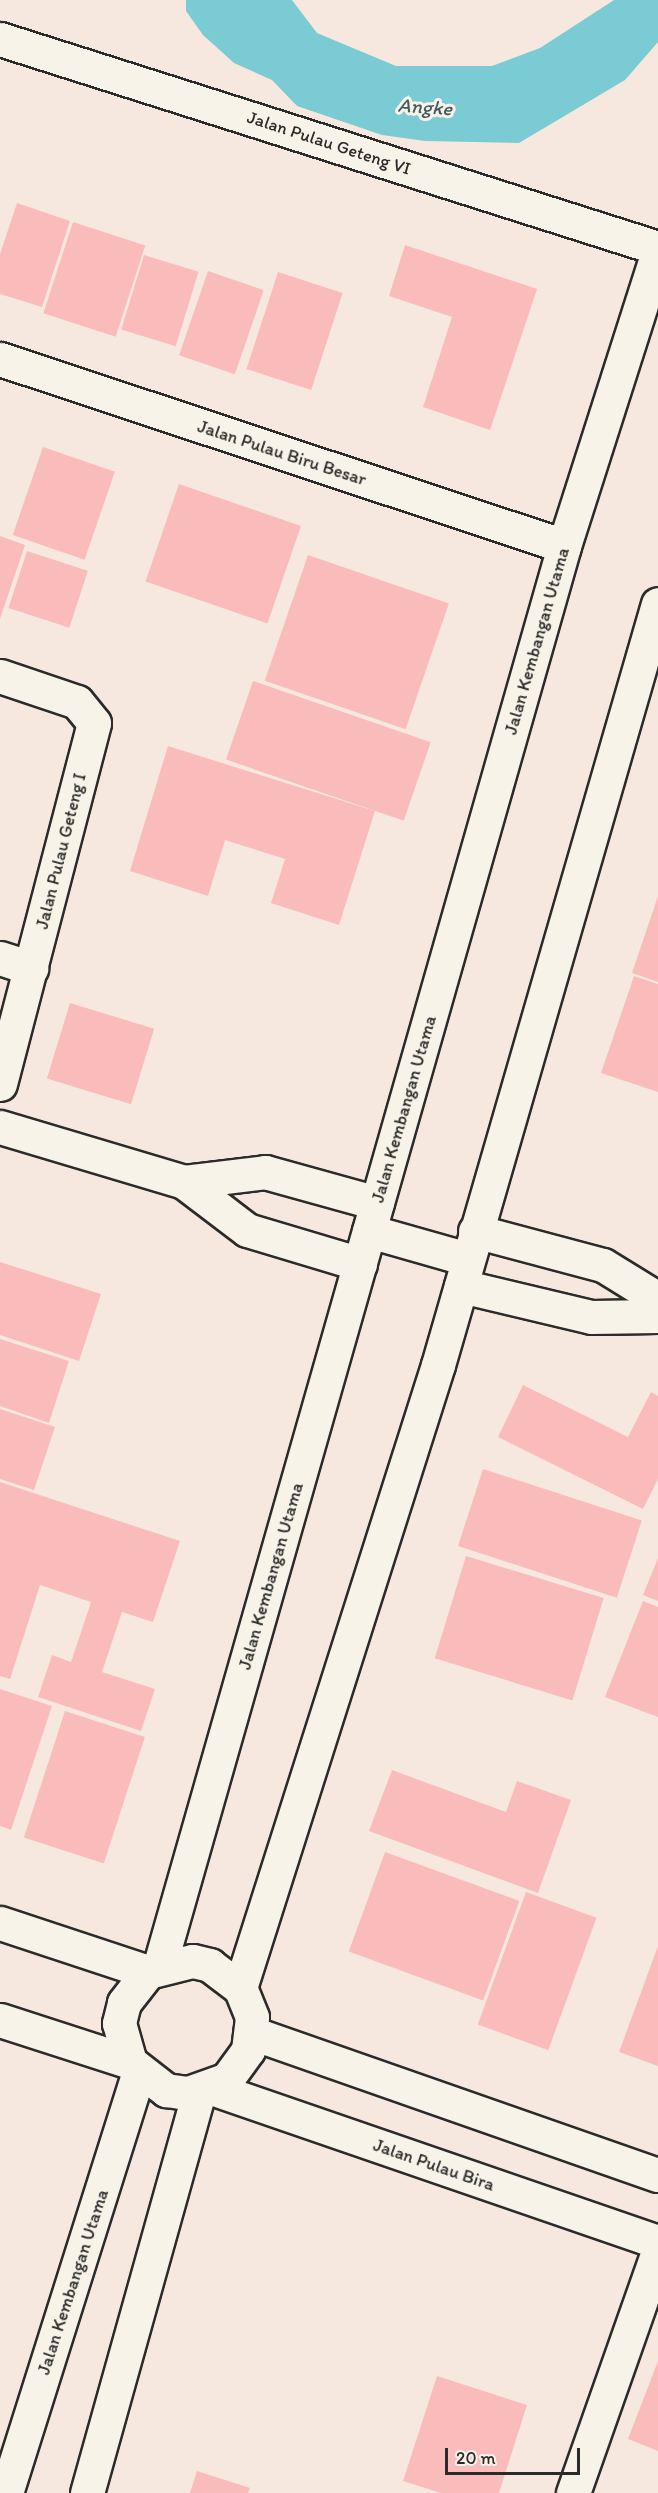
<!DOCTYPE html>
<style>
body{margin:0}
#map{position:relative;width:658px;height:2493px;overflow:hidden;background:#f7e8df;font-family:Itim,sans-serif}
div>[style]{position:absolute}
.water>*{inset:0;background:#7bcbd4}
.building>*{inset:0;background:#f9bcbb;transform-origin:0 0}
.roads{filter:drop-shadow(2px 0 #2b2b2b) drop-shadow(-2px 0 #2b2b2b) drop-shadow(0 2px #2b2b2b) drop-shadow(0 -2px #2b2b2b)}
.minor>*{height:33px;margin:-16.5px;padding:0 16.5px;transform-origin:16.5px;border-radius:16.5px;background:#f7f3e8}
span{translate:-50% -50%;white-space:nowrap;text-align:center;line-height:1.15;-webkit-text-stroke:6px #f7f3e8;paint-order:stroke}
.street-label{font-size:18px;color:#2b2b2b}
.water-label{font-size:20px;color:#435b5e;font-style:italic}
.scale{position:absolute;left:445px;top:2448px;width:135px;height:27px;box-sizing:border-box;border:3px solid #2b2b2b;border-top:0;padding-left:8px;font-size:18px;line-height:21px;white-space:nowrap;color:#2b2b2b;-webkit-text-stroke:4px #f7f3e8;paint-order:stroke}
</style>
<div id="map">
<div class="water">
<div style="clip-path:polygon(186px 0,292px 0,317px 33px,396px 66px,492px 66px,540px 48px,614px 0,658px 0,658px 42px,625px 80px,519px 143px,425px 141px,382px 135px,297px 106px,272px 80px,234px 63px,203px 35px,186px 11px)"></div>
</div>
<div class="building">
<div style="clip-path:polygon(17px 203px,70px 221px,42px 307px,0 294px,0 254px)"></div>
<div style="left:73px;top:222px;width:76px;height:96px;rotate:18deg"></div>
<div style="clip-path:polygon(405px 245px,537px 289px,490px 430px,423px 407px,452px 317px,389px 296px)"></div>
<div style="left:144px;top:255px;width:57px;height:78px;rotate:17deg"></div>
<div style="left:208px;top:271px;width:59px;height:89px;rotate:19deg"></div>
<div style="left:278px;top:272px;width:68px;height:102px;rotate:18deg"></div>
<div style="left:43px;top:447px;width:76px;height:93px;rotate:19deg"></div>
<div style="left:179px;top:484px;width:129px;height:103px;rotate:19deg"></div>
<div style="clip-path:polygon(0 536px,25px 545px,0 619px)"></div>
<div style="left:27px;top:551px;width:64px;height:60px;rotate:18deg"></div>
<div style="left:308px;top:555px;width:149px;height:133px;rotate:19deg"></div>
<div style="left:253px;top:681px;width:188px;height:83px;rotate:19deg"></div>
<div style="clip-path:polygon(168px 746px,375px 811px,339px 925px,271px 903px,285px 859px,225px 840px,208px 896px,130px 871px)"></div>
<div style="clip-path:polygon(658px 896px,658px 982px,632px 973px)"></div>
<div style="clip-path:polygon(634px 976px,658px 984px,658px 1092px,601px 1073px)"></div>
<div style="left:70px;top:1003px;width:88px;height:79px;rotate:17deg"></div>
<div style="clip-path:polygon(0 1262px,101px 1294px,79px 1361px,0 1335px)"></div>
<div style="clip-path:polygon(0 1339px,69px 1361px,49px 1423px,0 1406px)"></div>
<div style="clip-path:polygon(523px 1385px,628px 1437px,651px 1392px,658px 1396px,658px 1479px,643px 1509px,498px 1437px)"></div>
<div style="clip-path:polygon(0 1409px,55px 1427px,34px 1490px,0 1479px)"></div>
<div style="left:483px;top:1469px;width:167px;height:81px;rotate:18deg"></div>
<div style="clip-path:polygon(0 1482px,180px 1541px,153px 1622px,122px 1612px,102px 1672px,155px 1689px,141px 1731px,38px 1697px,52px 1655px,71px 1662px,91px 1602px,40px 1585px,10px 1679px,0 1676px)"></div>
<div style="left:466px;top:1556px;width:144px;height:107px;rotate:17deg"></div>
<div style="clip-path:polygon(658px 1558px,658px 1601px,643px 1595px)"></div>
<div style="clip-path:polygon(643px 1601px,658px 1607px,658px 1717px,605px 1697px)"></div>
<div style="clip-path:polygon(0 1689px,52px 1706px,11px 1830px,0 1826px)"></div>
<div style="left:65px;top:1711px;width:84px;height:133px;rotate:18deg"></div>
<div style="clip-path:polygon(392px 1770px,506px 1812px,517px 1781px,571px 1800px,538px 1893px,369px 1831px)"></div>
<div style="left:385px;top:1852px;width:143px;height:106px;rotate:20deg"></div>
<div style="left:526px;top:1892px;width:75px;height:141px;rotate:20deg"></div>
<div style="clip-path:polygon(658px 1946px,658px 2066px,619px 2052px)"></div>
<div style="clip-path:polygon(658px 2361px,658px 2451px,628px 2439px)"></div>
<div style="clip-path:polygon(437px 2376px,527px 2405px,499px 2493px,441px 2493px,403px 2481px)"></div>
<div style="clip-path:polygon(197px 2471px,250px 2488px,248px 2493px,190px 2493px)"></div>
</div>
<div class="roads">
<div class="minor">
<div style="left:0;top:39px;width:690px;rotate:17.62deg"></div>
<div style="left:0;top:359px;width:594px;rotate:18.34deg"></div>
<div style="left:0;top:676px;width:81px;rotate:18.7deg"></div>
<div style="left:77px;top:702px;width:27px;rotate:51deg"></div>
<div style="left:94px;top:723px;width:373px;rotate:104.6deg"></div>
<div style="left:0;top:958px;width:33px;rotate:18deg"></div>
<div style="left:0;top:1127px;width:192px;rotate:16.6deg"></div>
<div style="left:184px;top:1182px;width:79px;rotate:37.3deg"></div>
<div style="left:247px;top:1230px;width:118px;rotate:16.7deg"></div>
<div style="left:184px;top:1182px;width:82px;rotate:-7deg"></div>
<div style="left:265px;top:1172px;width:116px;rotate:15.5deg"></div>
<div style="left:369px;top:1231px;width:102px;rotate:15.9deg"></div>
<div style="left:475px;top:1231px;width:132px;rotate:14.9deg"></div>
<div style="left:603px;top:1265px;width:65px;rotate:31.7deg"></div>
<div style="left:461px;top:1286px;width:134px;rotate:13.4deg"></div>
<div style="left:591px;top:1317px;width:67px;rotate:-0.9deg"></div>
<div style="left:0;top:1923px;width:156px;rotate:18.3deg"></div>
<div style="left:159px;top:1968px;width:1479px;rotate:-74.1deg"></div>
<div style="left:564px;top:546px;width:309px;rotate:-72.3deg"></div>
<div style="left:240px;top:1988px;width:654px;rotate:-72.37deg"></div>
<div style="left:438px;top:1365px;width:792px;rotate:-73.88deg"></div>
<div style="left:0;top:2020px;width:137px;rotate:17.9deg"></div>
<div style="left:130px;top:2062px;width:46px;rotate:37.9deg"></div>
<div style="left:166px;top:2090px;width:22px;rotate:8deg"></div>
<div style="left:188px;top:2093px;width:41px;rotate:-19.7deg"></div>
<div style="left:227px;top:2079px;width:36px;rotate:-54deg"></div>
<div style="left:248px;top:2050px;width:33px;rotate:-83deg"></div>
<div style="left:252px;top:2017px;width:31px;rotate:-112deg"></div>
<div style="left:240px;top:1988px;width:38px;rotate:-143deg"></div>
<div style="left:210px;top:1965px;width:18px;rotate:-167deg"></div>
<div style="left:192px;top:1961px;width:45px;rotate:166deg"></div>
<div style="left:148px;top:1972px;width:39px;rotate:128deg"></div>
<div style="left:124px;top:2003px;width:21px;rotate:104deg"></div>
<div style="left:119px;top:2023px;width:41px;rotate:74.2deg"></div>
<div style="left:252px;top:2033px;width:430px;rotate:19.3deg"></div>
<div style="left:211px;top:2088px;width:473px;rotate:19deg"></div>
<div style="left:6px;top:2493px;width:442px;rotate:-72.5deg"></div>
<div style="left:87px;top:2493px;width:417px;rotate:-74.4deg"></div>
<div style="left:573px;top:2493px;width:256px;rotate:-70.6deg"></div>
</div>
</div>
<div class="street-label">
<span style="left:329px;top:143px;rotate:18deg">Jalan Pulau Geteng VI</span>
<span style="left:282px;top:453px;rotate:18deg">Jalan Pulau Biru Besar</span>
<span style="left:537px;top:641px;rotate:-74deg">Jalan Kembangan Utama</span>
<span style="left:61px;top:851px;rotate:-76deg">Jalan Pulau Geteng I</span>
<span style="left:404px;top:1109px;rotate:-74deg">Jalan Kembangan Utama</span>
<span style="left:271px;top:1576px;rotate:-74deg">Jalan Kembangan Utama</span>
<span style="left:434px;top:2165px;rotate:19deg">Jalan Pulau Bira</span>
<span style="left:73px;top:2282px;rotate:-72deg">Jalan Kembangan Utama</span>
</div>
<div class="water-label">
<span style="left:425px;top:107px;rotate:4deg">Angke</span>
</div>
<div class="scale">20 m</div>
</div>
